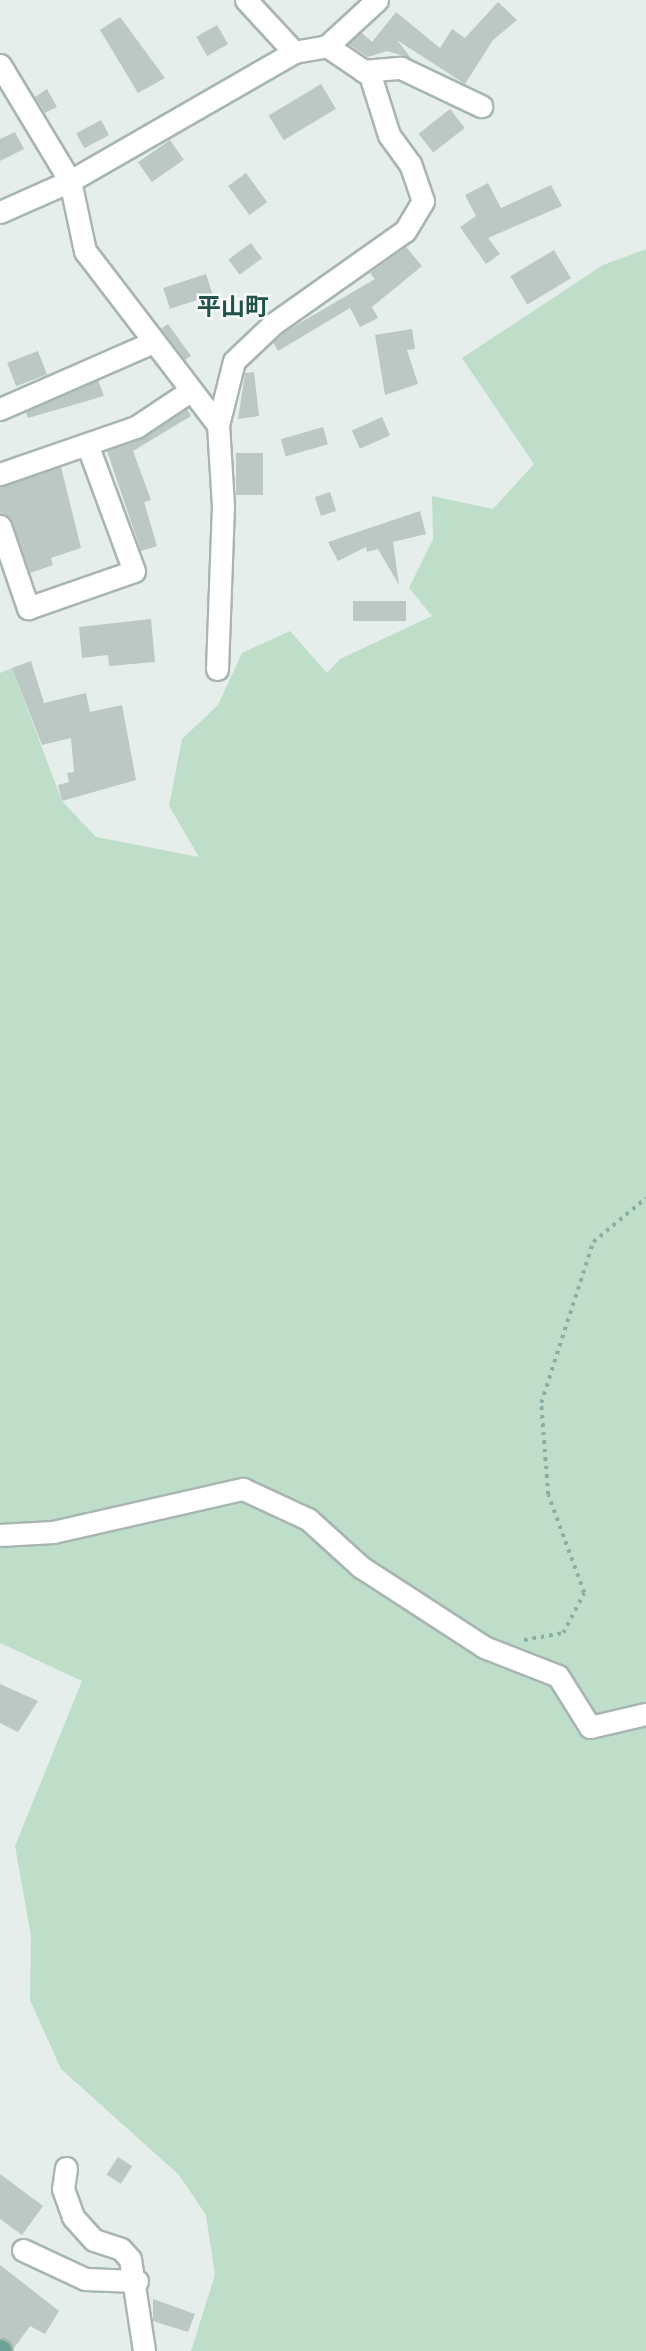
<!DOCTYPE html>
<meta charset="utf-8">
<style>
body{margin:0}
#map{position:relative;width:646px;height:2351px;overflow:hidden;background:#e5eeea;font-family:"Sofia Sans Condensed","Noto Sans JP",sans-serif}
div>[style]{position:absolute}
.green>*{inset:0;background:#bfdec9}
.building>*{inset:0;background:#bbc8c4;transform-origin:0 0}
.path>*{height:3.5px;margin-top:-1.75px;transform-origin:0;background:repeating-linear-gradient(90deg,#87b0a5 0 3.5px,transparent 0 8.5px)}
.roads{filter:drop-shadow(2px 0 #a8b6b2) drop-shadow(-2px 0 #a8b6b2) drop-shadow(0 2px #a8b6b2) drop-shadow(0 -2px #a8b6b2)}
.minor>*{height:21px;margin:-10.5px;padding:0 10.5px;transform-origin:10.5px;border-radius:10.5px;background:#fff}
.major>*{height:21px;margin:-10.5px;padding:0 10.5px;transform-origin:10.5px;border-radius:10.5px;background:#6ca197}
span{translate:-50% -50%;white-space:nowrap;text-align:center;line-height:1.15;-webkit-text-stroke:5px #f6faf8;paint-order:stroke}
.quarter-label{font-size:24px;color:#215148;font-weight:700}
</style>
<div id="map">
<div class="green">
<div style="clip-path:polygon(646px 249px,646px 2351px,191px 2351px,215px 2275px,206px 2215px,179px 2175px,61px 2069px,30px 2000px,31px 1936px,15px 1846px,82px 1681px,0 1643px,0 673px,12px 668px,62px 801px,96px 837px,199px 857px,169px 806px,182px 739px,218px 705px,242px 653px,290px 631px,327px 673px,340px 659px,432px 616px,409px 588px,433px 539px,432px 496px,493px 509px,534px 464px,462px 358px,603px 265px)"></div>
</div>
<div class="building">
<div style="clip-path:polygon(498px 2px,517px 20px,493px 40px,465px 84px,397px 40px,411px 58px,387px 51px,368px 57px,348px 44px,361px 32px,372px 42px,396px 12px,440px 48px,452px 29px,465px 38px)"></div>
<div style="clip-path:polygon(120px 17px,165px 78px,138px 93px,100px 30px)"></div>
<div style="left:217px;top:25px;width:22px;height:24px;rotate:60deg"></div>
<div style="left:321px;top:84px;width:29px;height:61px;rotate:59deg"></div>
<div style="clip-path:polygon(47px 89px,57px 107px,45px 113px,35px 97px)"></div>
<div style="left:450px;top:109px;width:24px;height:40px;rotate:52deg"></div>
<div style="left:101px;top:120px;width:17px;height:28px;rotate:62deg"></div>
<div style="clip-path:polygon(15px 132px,24px 149px,0 161px,0 139px)"></div>
<div style="left:170px;top:140px;width:24px;height:39px;rotate:55deg"></div>
<div style="left:246px;top:173px;width:36px;height:22px;rotate:54deg"></div>
<div style="clip-path:polygon(488px 183px,501px 208px,551px 185px,562px 206px,488px 238px,500px 254px,486px 264px,460px 227px,476px 216px,465px 195px)"></div>
<div style="left:251px;top:243px;width:19px;height:28px;rotate:54deg"></div>
<div style="clip-path:polygon(406px 247px,422px 266px,372px 307px,378px 318px,360px 327px,350px 308px,278px 351px,273px 342px,281px 334px,375px 279px,370px 273px)"></div>
<div style="left:554px;top:250px;width:33px;height:51px;rotate:59deg"></div>
<div style="left:206px;top:274px;width:22px;height:45px;rotate:72deg"></div>
<div style="clip-path:polygon(168px 324px,191px 356px,185px 360px,161px 329px)"></div>
<div style="clip-path:polygon(412px 329px,415px 349px,407px 350px,418px 384px,385px 395px,375px 335px)"></div>
<div style="left:38px;top:351px;width:25px;height:33px;rotate:69deg"></div>
<div style="clip-path:polygon(254px 372px,259px 416px,238px 419px,245px 373px)"></div>
<div style="clip-path:polygon(98px 380px,104px 396px,28px 418px,26px 412px)"></div>
<div style="clip-path:polygon(187px 409px,191px 416px,133px 451px,151px 500px,144px 502px,157px 546px,141px 551px,107px 451px,143px 438px)"></div>
<div style="left:382px;top:417px;width:20px;height:33px;rotate:66deg"></div>
<div style="left:323px;top:427px;width:18px;height:44px;rotate:74deg"></div>
<div style="left:263px;top:453px;width:42px;height:27px;rotate:90deg"></div>
<div style="clip-path:polygon(61px 467px,81px 548px,51px 558px,53px 565px,30px 573px,12px 522px,0 513px,0 487px)"></div>
<div style="left:330px;top:492px;width:20px;height:16px;rotate:72deg"></div>
<div style="clip-path:polygon(420px 511px,426px 534px,393px 542px,399px 585px,378px 549px,367px 552px,366px 547px,338px 561px,328px 542px)"></div>
<div style="left:406px;top:601px;width:20px;height:53px;rotate:90deg"></div>
<div style="clip-path:polygon(151px 619px,155px 662px,109px 666px,108px 655px,82px 658px,79px 627px)"></div>
<div style="clip-path:polygon(31px 661px,44px 703px,86px 693px,90px 712px,122px 705px,136px 780px,62px 801px,58px 785px,69px 782px,67px 773px,74px 772px,71px 738px,42px 745px,12px 668px)"></div>
<div style="clip-path:polygon(0 1684px,38px 1701px,18px 1732px,0 1723px)"></div>
<div style="left:118px;top:2157px;width:17px;height:21px;rotate:33deg"></div>
<div style="clip-path:polygon(0 2174px,43px 2206px,22px 2235px,0 2219px)"></div>
<div style="clip-path:polygon(0 2265px,59px 2311px,45px 2334px,30px 2326px,14px 2348px,0 2337px)"></div>
<div style="clip-path:polygon(153px 2299px,195px 2314px,188px 2332px,153px 2321px)"></div>
</div>
<div class="path">
<div style="left:524px;top:1640px;width:40px;rotate:-10deg"></div>
<div style="left:563px;top:1633px;width:45px;rotate:-62.3deg"></div>
<div style="left:584px;top:1593px;width:104px;rotate:-110.2deg"></div>
<div style="left:548px;top:1495px;width:92px;rotate:-94.4deg"></div>
<div style="left:541px;top:1403px;width:169px;rotate:-72.1deg"></div>
<div style="left:593px;top:1242px;width:69px;rotate:-39.7deg"></div>
</div>
<div class="roads">
<div class="minor">
<div style="left:246px;top:0;width:71px;rotate:47.3deg"></div>
<div style="left:0;top:65px;width:135px;rotate:58.9deg"></div>
<div style="left:70px;top:181px;width:72px;rotate:77.9deg"></div>
<div style="left:85px;top:251px;width:219px;rotate:52.6deg"></div>
<div style="left:363px;top:71px;width:38px;rotate:-5deg"></div>
<div style="left:401px;top:68px;width:89px;rotate:25.4deg"></div>
<div style="left:0;top:212px;width:77px;rotate:-23.9deg"></div>
<div style="left:70px;top:181px;width:258px;rotate:-29.9deg"></div>
<div style="left:294px;top:52px;width:34px;rotate:-10deg"></div>
<div style="left:327px;top:46px;width:68px;rotate:-42.6deg"></div>
<div style="left:0;top:409px;width:165px;rotate:-23.6deg"></div>
<div style="left:0;top:474px;width:144px;rotate:-19.1deg"></div>
<div style="left:136px;top:427px;width:65px;rotate:-33.7deg"></div>
<div style="left:0;top:526px;width:87px;rotate:71.1deg"></div>
<div style="left:28px;top:608px;width:112px;rotate:-19.2deg"></div>
<div style="left:134px;top:571px;width:135px;rotate:-110.3deg"></div>
<div style="left:217px;top:669px;width:163px;rotate:-87.9deg"></div>
<div style="left:223px;top:506px;width:81px;rotate:-93.5deg"></div>
<div style="left:218px;top:425px;width:66px;rotate:-76deg"></div>
<div style="left:234px;top:361px;width:54px;rotate:-43.5deg"></div>
<div style="left:273px;top:324px;width:161px;rotate:-35.2deg"></div>
<div style="left:405px;top:231px;width:35px;rotate:-59deg"></div>
<div style="left:423px;top:201px;width:39px;rotate:-109deg"></div>
<div style="left:410px;top:164px;width:36px;rotate:-126deg"></div>
<div style="left:389px;top:135px;width:63px;rotate:-107.6deg"></div>
<div style="left:370px;top:75px;width:52px;rotate:-146deg"></div>
<div style="left:0;top:1535px;width:53px;rotate:-3.2deg"></div>
<div style="left:53px;top:1532px;width:195px;rotate:-12.8deg"></div>
<div style="left:243px;top:1489px;width:72px;rotate:24.8deg"></div>
<div style="left:308px;top:1519px;width:72px;rotate:42.2deg"></div>
<div style="left:361px;top:1567px;width:147px;rotate:33deg"></div>
<div style="left:484px;top:1647px;width:79px;rotate:21.4deg"></div>
<div style="left:558px;top:1676px;width:60px;rotate:57.9deg"></div>
<div style="left:590px;top:1727px;width:57px;rotate:-13.1deg"></div>
<div style="left:66px;top:2168px;width:21px;rotate:98deg"></div>
<div style="left:63px;top:2189px;width:30px;rotate:70deg"></div>
<div style="left:73px;top:2217px;width:31px;rotate:48deg"></div>
<div style="left:94px;top:2240px;width:28px;rotate:18deg"></div>
<div style="left:121px;top:2249px;width:13px;rotate:48deg"></div>
<div style="left:130px;top:2259px;width:93px;rotate:81.3deg"></div>
<div style="left:23px;top:2250px;width:68px;rotate:25.1deg"></div>
<div style="left:85px;top:2279px;width:52px;rotate:2.2deg"></div>
</div>
<div class="major">
<div style="left:0;top:2350px;width:1px;rotate:45deg"></div>
</div>
</div>
<div class="quarter-label">
<span style="left:233px;top:308px">平山町</span>
</div>
</div>
